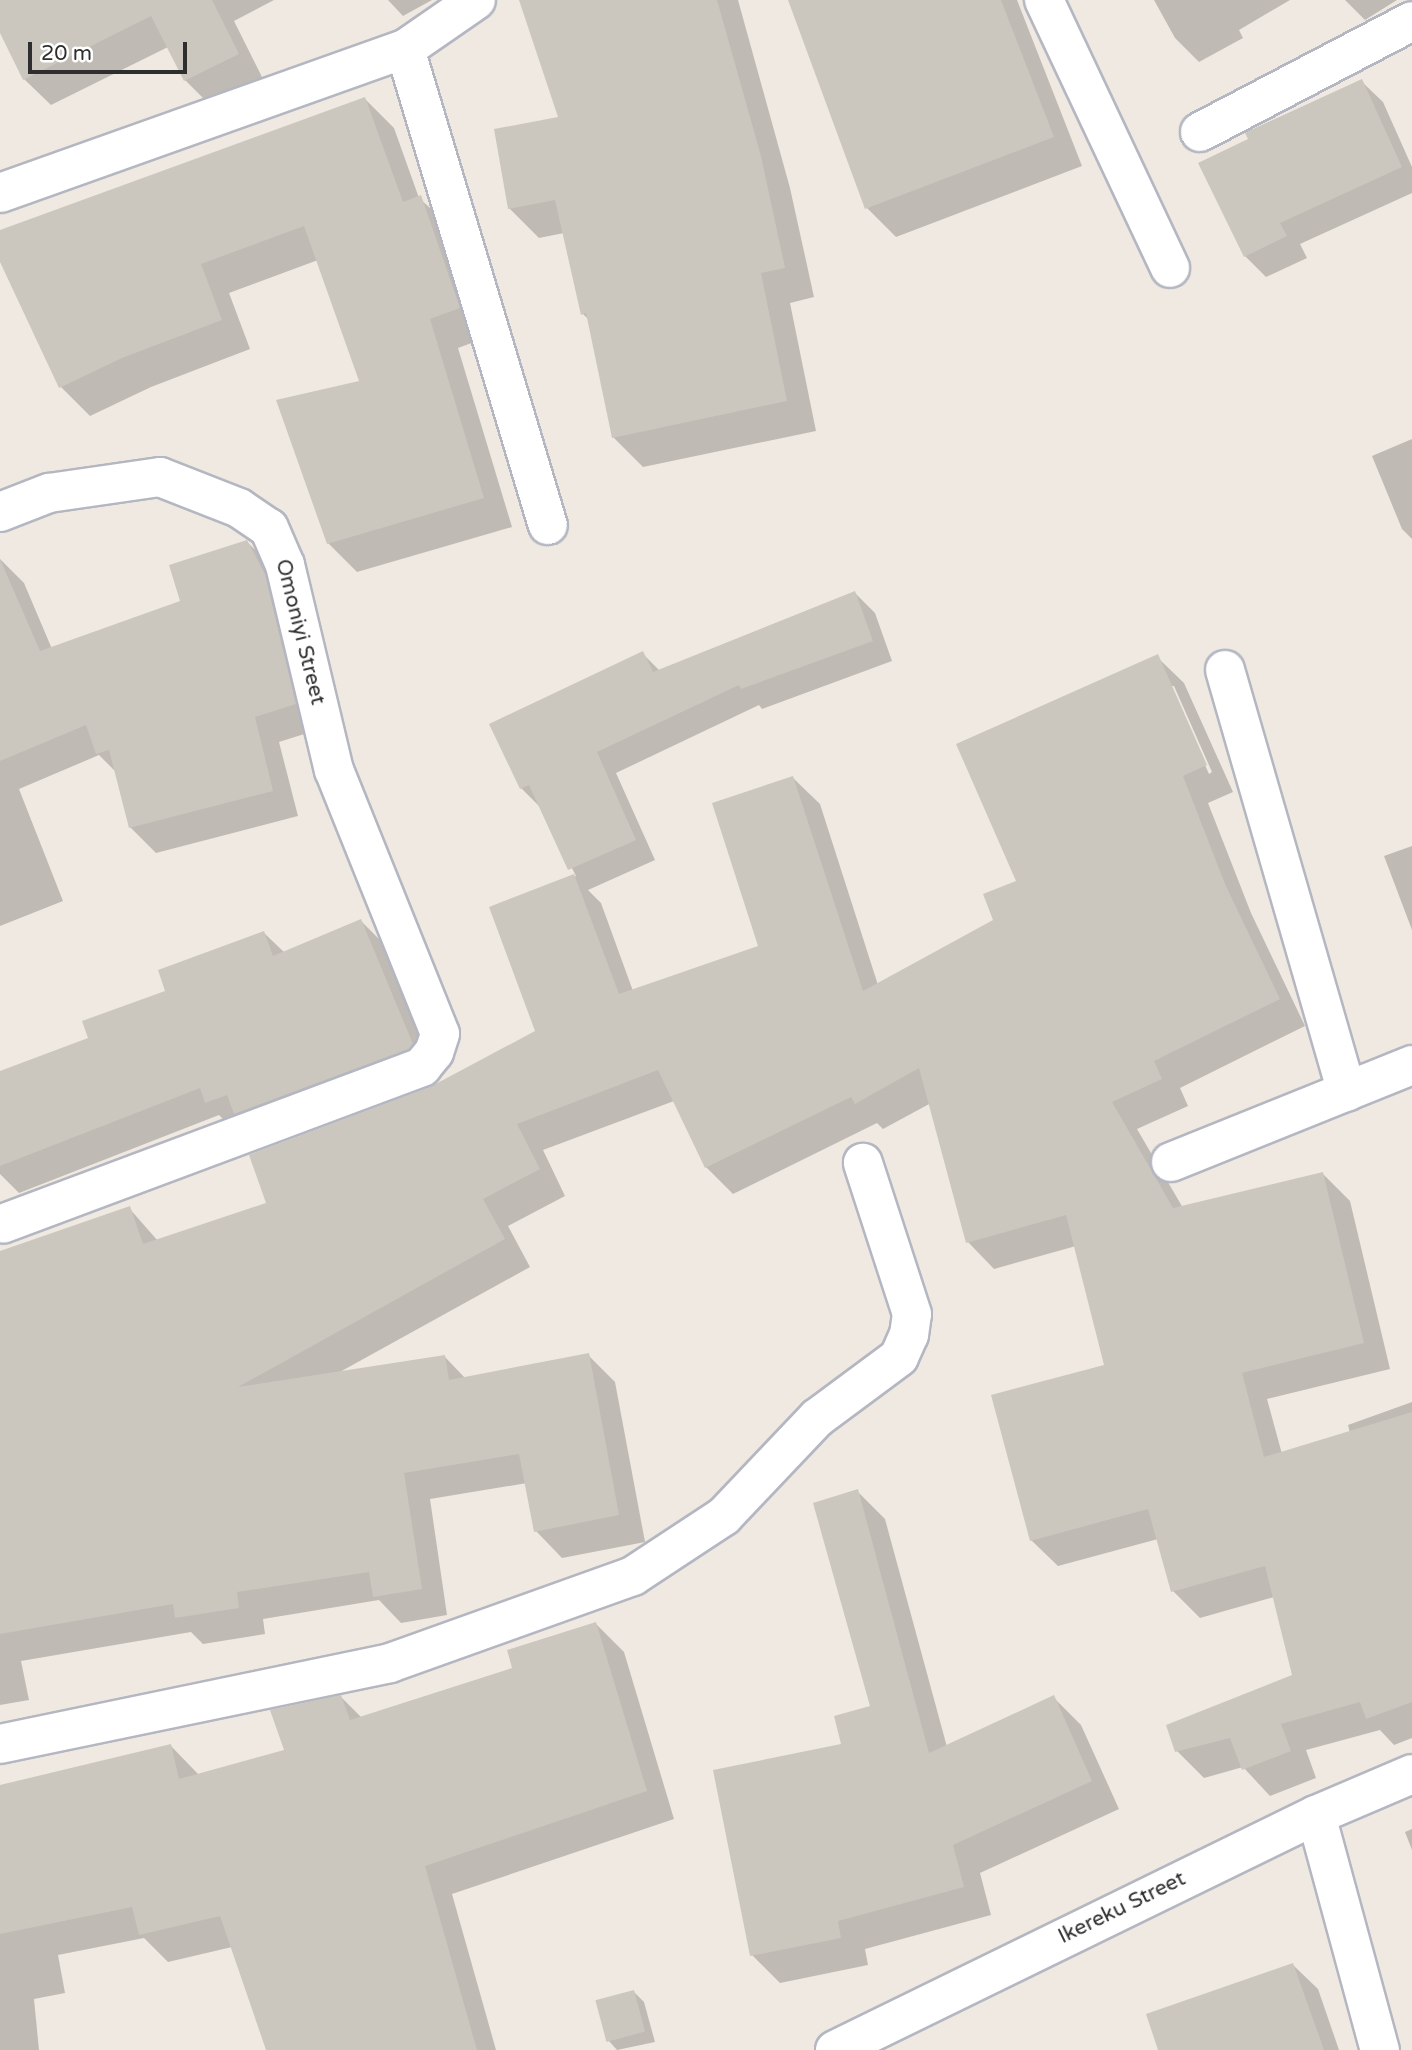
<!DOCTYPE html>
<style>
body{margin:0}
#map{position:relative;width:1412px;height:2050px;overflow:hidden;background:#efe9e1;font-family:"Varela Round",sans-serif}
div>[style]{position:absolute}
.shadow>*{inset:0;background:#0003}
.building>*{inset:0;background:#cbc7bf;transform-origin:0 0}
.roads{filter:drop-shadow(2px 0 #b4b7c1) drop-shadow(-2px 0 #b4b7c1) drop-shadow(0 2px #b4b7c1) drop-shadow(0 -2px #b4b7c1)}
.minor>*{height:38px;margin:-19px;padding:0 19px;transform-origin:19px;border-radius:19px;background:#fff}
span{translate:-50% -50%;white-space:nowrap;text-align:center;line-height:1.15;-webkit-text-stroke:5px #fff;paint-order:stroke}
.street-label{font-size:21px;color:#2e2e2e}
.scale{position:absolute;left:28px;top:42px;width:159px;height:32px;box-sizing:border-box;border:4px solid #2e2e2e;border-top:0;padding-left:9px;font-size:21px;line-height:24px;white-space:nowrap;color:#2e2e2e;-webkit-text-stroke:5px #fff;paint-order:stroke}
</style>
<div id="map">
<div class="shadow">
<div style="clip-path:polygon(0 0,274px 0,234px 21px,264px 81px,212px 107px,185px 80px,168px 47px,51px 105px,24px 79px,0 29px)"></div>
<div style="clip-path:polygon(388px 0,432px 0,403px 16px)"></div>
<div style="clip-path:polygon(520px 0,738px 0,790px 188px,814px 297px,790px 303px,816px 431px,643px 467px,613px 437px,590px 321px,583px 314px,564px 233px,539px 238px,509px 208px,560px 119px)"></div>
<div style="clip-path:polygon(790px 0,1017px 0,1082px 166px,896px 237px,867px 208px)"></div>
<div style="clip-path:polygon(1154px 0,1290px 0,1239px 30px,1243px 38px,1199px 62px,1175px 38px)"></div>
<div style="clip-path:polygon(1345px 0,1397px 0,1365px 20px)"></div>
<div style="clip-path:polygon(1361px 81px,1383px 102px,1412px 167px,1412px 193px,1300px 244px,1307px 258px,1266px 277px,1245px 256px,1250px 139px)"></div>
<div style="clip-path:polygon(365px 99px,394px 128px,419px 198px,450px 226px,488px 337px,458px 348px,512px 527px,357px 572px,328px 543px,361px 382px,318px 260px,229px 293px,250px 349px,151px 387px,90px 416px,61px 387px,0 258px,0 232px)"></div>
<div style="clip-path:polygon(1412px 439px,1412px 539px,1402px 529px,1372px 456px)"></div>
<div style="clip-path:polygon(247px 542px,273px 567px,320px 729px,279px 742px,298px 816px,156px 853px,130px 827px,117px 773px,99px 755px,19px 789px,63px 901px,0 926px,0 559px,24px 583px,52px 649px,182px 602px)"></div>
<div style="clip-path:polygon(evenodd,855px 593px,875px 613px,892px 661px,762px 709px,759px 705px,616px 773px,655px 860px,588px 890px,601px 903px,633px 991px,760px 948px,793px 778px,820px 804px,878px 985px,995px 921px,1157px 657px,1184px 683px,1233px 792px,1208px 803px,1251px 913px,1305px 1026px,1180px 1088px,1188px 1106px,1137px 1129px,1183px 1208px,1323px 1174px,1350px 1201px,1390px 1369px,1267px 1399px,1282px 1454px,1350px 1433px,1348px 1425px,1412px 1402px,1412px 1738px,1394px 1745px,1380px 1730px,1306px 1750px,1316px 1778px,1270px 1796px,1243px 1767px,1204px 1778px,1177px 1751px,1294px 1676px,1274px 1597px,1200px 1618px,1173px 1591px,1158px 1539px,1058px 1566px,1031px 1540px,1106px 1366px,1076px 1246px,994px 1269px,968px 1242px,931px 1103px,883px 1129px,877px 1123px,733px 1194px,706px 1167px,674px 1101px,543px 1150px,565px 1196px,508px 1226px,530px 1267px,338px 1373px,445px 1357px,466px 1379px,588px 1355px,615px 1382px,645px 1542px,562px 1558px,536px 1531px,527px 1483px,430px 1499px,447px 1615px,401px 1623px,379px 1600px,263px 1619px,265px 1634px,203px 1644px,191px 1632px,21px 1661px,29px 1700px,0 1705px,0 1253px,129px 1208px,158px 1241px,269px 1204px,430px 1089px,537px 1031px,491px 908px,576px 876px,542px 809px,521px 788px,642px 653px,660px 671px,855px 593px,1170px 686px,1174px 686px,1212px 772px,1209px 774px,1170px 686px)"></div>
<div style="clip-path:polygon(1412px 846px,1412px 930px,1384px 856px)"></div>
<div style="clip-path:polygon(361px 921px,386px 946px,437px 1070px,232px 1128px,219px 1115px,19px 1193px,0 1174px,0 1073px,91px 1039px,264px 933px,285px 953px)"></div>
<div style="clip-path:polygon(857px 1491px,885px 1519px,947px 1747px,1053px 1697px,1081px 1725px,1119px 1809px,980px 1873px,991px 1915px,865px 1949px,868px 1965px,780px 1983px,752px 1955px,844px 1746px,872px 1707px)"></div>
<div style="clip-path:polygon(596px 1624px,624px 1652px,674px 1819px,452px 1894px,496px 2050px,268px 2050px,232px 1947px,168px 1962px,144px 1938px,58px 1955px,65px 1993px,34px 1999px,39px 2050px,0 2050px,0 1786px,171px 1746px,199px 1775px,286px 1752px,341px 1697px,362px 1718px,514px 1669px)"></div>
<div style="clip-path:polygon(1412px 1829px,1412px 1850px,1405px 1832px)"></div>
<div style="clip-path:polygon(1293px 1965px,1318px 1989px,1339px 2050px,1160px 2050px)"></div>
<div style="clip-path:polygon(634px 1992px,644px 2002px,655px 2042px,617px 2050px,609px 2041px)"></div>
</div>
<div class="building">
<div style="clip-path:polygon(0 0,212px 0,239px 54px,184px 81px,151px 16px,23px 80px,0 33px)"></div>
<div style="clip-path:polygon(519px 0,717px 0,761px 156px,785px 268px,761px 273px,787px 401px,612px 438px,586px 313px,581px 315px,555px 200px,508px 209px,494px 129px,558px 117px)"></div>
<div style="clip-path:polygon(788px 0,1001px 0,1054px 137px,865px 209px)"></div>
<div style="clip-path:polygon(1362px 79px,1402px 167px,1280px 223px,1287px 236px,1244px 257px,1198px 163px,1248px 139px,1245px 133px,1255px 128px)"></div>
<div style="clip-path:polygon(365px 97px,403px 202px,421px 195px,460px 308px,430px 319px,484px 498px,327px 544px,276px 400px,359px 381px,304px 226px,201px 264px,222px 320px,122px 358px,59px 388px,0 262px,0 230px)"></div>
<div style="clip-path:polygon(247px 540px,265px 574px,296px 704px,255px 717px,273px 791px,129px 828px,109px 750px,96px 754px,86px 725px,0 761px,0 559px,40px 651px,180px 601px,169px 565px)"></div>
<div style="clip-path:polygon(855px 591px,873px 641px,741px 689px,739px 685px,597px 752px,636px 840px,568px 870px,529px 785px,520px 789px,489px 724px,643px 651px,653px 672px)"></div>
<div style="clip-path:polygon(1158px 654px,1207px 765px,1183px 776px,1225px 884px,1280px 999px,1154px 1061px,1162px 1079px,1112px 1102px,1173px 1208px,1323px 1172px,1364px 1343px,1242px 1373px,1264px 1457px,1412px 1412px,1412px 1702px,1366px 1719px,1360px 1702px,1281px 1724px,1291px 1751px,1242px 1770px,1230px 1738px,1175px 1752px,1166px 1725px,1292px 1675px,1265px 1566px,1171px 1592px,1148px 1509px,1030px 1541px,991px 1395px,1104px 1365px,1066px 1215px,966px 1243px,919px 1068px,855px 1104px,851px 1097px,705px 1168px,658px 1070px,517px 1124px,540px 1169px,483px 1199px,505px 1239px,238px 1387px,445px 1355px,449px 1380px,589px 1353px,619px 1515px,534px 1532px,519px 1454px,404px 1473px,422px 1589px,373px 1597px,369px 1572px,237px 1592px,239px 1608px,175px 1618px,173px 1604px,0 1634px,0 1251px,130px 1206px,143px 1244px,266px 1203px,249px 1155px,430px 1087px,535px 1031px,489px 907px,574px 874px,619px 994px,758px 946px,712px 803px,793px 776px,863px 991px,993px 920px,983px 894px,1016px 881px,956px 744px)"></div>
<div style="clip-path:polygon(361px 919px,413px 1044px,409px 1049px,234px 1114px,227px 1095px,205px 1103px,200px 1088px,0 1166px,0 1071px,88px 1038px,82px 1021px,165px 991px,158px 970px,264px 931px,273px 956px)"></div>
<div style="clip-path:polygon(858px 1489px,929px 1753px,1054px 1695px,1092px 1781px,953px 1845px,964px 1887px,838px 1921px,841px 1938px,750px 1956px,713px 1770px,841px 1744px,834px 1716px,870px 1706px,813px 1503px)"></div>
<div style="clip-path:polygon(596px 1622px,647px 1791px,425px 1866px,477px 2050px,266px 2050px,220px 1916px,139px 1935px,132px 1907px,0 1934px,0 1785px,171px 1744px,179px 1779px,284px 1750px,270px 1710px,341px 1695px,350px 1720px,512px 1668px,507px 1650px)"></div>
<div style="clip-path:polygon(1293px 1963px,1324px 2050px,1158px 2050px,1146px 2014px)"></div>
<div style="left:634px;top:1990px;width:43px;height:40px;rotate:75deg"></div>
</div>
<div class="roads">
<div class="minor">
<div style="left:1044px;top:0;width:296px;rotate:64.8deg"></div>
<div style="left:405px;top:49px;width:497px;rotate:73.3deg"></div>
<div style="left:1200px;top:132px;width:239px;rotate:-27.6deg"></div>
<div style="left:0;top:193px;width:430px;rotate:-19.6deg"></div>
<div style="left:405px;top:49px;width:86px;rotate:-34.6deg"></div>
<div style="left:0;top:512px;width:53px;rotate:-21.2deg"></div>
<div style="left:49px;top:493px;width:112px;rotate:-8.2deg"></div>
<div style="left:160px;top:477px;width:85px;rotate:21.4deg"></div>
<div style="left:239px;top:508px;width:36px;rotate:34deg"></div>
<div style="left:269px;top:528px;width:40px;rotate:66.6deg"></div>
<div style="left:285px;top:565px;width:211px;rotate:76.6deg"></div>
<div style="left:334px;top:770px;width:284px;rotate:68.1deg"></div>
<div style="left:440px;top:1034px;width:19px;rotate:108deg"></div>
<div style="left:434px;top:1052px;width:19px;rotate:129deg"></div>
<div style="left:422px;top:1067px;width:447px;rotate:159.5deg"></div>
<div style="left:1225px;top:670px;width:439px;rotate:73.9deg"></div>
<div style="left:1171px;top:1162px;width:260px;rotate:-21.9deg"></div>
<div style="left:0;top:1744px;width:398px;rotate:-11.7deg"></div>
<div style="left:390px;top:1663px;width:258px;rotate:-19.7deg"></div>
<div style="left:633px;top:1576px;width:109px;rotate:-33.4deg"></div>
<div style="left:724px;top:1516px;width:135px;rotate:-46.5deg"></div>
<div style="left:817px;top:1418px;width:102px;rotate:-36.6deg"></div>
<div style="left:899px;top:1357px;width:24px;rotate:-66deg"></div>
<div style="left:909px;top:1335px;width:21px;rotate:-82deg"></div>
<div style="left:912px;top:1314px;width:159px;rotate:-108deg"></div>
<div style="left:1316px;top:1815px;width:244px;rotate:74.8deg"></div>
<div style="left:835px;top:2050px;width:535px;rotate:-26.04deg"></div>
<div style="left:1316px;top:1815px;width:104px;rotate:-23.1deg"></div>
</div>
</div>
<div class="street-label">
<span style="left:300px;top:632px;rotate:76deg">Omoniyi Street</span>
<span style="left:1122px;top:1908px;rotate:-26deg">Ikereku Street</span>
</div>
<div class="scale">20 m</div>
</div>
